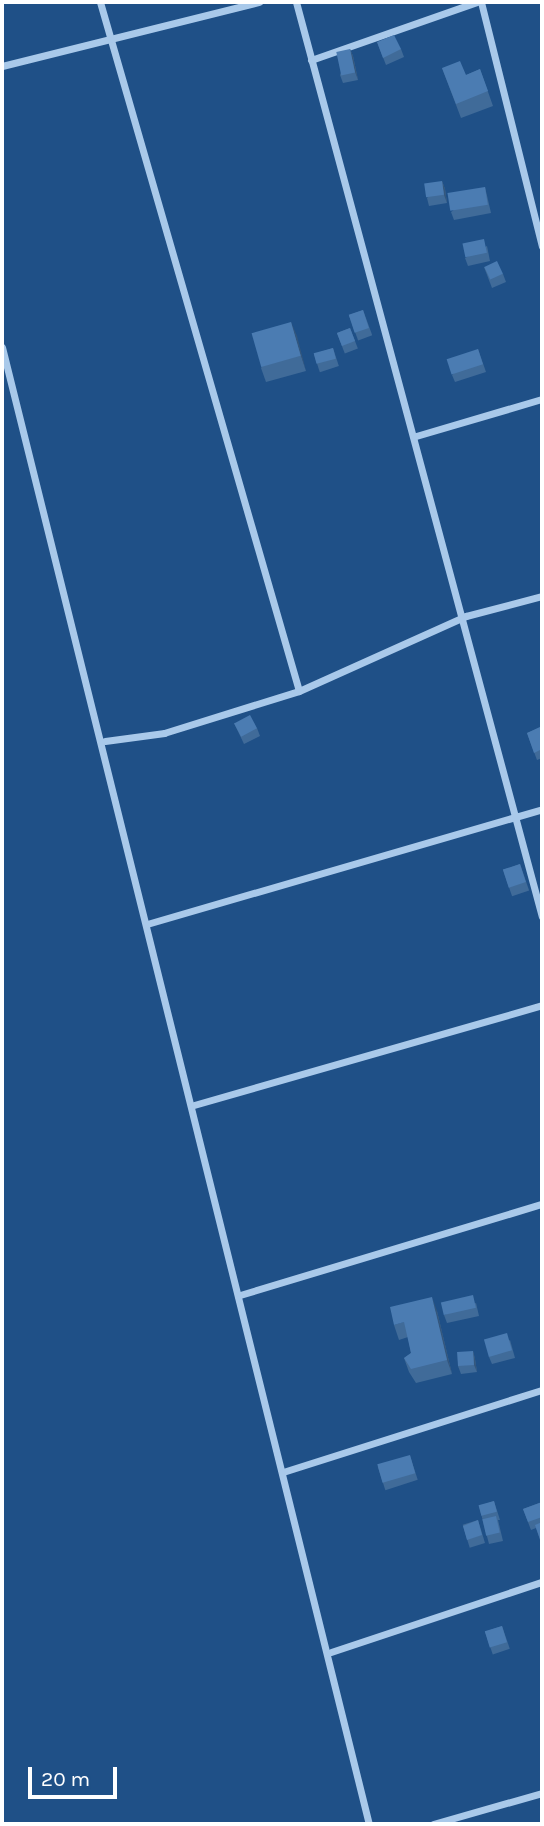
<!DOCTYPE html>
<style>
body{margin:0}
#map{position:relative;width:544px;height:1826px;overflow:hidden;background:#1f5087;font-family:Karla,sans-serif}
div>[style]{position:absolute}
.minor>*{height:7px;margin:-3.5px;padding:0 3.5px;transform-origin:3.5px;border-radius:3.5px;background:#a9c9ea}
.wall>*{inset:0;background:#406b99;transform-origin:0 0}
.shaded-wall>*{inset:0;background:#34577d}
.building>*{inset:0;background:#4b7cb2;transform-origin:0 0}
span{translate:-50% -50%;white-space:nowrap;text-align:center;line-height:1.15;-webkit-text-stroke:7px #1f5087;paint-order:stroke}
.frame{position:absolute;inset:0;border:4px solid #fff;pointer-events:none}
.scale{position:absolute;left:28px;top:1767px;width:89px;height:32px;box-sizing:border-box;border:4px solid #fff;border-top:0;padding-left:9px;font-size:21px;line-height:24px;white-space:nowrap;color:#fff;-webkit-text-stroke:5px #1f5087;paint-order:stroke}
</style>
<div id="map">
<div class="minor">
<div style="left:100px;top:2px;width:717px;rotate:73.89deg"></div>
<div style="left:296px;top:2px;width:947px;rotate:74.95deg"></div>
<div style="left:481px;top:2px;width:252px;rotate:76deg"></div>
<div style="left:311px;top:60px;width:176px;rotate:-19.3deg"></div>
<div style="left:2px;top:66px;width:265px;rotate:-14deg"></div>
<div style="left:2px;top:347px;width:1522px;rotate:76.05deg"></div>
<div style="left:416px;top:436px;width:131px;rotate:-16.4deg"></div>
<div style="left:105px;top:741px;width:60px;rotate:-7.7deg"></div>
<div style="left:164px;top:733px;width:141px;rotate:-17.3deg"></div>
<div style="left:299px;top:691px;width:183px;rotate:-24.2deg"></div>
<div style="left:466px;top:616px;width:79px;rotate:-14.7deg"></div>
<div style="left:147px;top:924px;width:411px;rotate:-16.2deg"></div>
<div style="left:194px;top:1105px;width:362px;rotate:-16deg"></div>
<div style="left:240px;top:1295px;width:315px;rotate:-16.8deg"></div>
<div style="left:283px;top:1472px;width:272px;rotate:-17.6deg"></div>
<div style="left:331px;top:1652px;width:222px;rotate:-18.4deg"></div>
<div style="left:433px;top:1824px;width:113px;rotate:-15.9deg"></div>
</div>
<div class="wall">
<div style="clip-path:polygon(377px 42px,401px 49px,404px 57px,386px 65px)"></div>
<div style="clip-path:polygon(350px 49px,353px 56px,358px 80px,343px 83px,340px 75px)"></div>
<div style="clip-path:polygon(442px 68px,466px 75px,480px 69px,493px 106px,461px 118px)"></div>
<div style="clip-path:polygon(442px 181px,445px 189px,447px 203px,429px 206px,427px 198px)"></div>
<div style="clip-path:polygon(485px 187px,491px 213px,454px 220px,451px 212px)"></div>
<div style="clip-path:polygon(487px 246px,490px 261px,468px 266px,465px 258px)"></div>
<div style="clip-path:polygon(484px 267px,503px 274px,506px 282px,492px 288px)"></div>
<div style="left:363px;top:310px;width:27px;height:15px;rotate:70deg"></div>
<div style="clip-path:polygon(291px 322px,306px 371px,266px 382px,261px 368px)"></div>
<div style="left:350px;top:328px;width:22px;height:14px;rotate:69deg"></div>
<div style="left:333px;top:348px;width:19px;height:20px;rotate:72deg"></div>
<div style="clip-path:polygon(478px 349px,486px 372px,455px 382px,452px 375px)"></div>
<div style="clip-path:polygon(234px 723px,257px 728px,260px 736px,244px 744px)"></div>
<div style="clip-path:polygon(542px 727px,542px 758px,537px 760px,527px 733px)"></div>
<div style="left:520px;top:864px;width:28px;height:18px;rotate:71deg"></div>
<div style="clip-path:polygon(476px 1303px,479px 1316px,447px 1323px,444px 1315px)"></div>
<div style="clip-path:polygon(437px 1311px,452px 1374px,416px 1383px,409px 1372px,404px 1358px,411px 1353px,408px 1337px,399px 1340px,394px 1325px)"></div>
<div style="clip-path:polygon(510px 1340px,515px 1358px,492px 1364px,489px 1357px)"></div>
<div style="clip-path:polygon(473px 1351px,475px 1359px,477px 1372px,461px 1374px,458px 1366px)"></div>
<div style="left:410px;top:1456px;width:25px;height:34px;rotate:72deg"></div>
<div style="clip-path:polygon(494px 1501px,500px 1520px,498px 1520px,503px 1541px,489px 1544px,479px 1506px)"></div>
<div style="clip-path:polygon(542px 1502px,542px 1546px,536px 1528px,531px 1530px,523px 1509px)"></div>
<div style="left:478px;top:1520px;width:24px;height:16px;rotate:73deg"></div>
<div style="left:502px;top:1626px;width:24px;height:18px;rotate:71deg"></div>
</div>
<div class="shaded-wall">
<div style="clip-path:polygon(350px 49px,353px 56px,358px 80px,355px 72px)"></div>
<div style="clip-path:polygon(442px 181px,445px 189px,447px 203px,444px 195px)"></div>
<div style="clip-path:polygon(291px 322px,297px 336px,306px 371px,301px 356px)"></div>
<div style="clip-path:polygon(432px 1297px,437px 1311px,452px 1374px,447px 1360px)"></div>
<div style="clip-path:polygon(473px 1351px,475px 1359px,477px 1372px,474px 1365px)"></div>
</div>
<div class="building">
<div style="clip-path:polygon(394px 35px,401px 49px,383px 58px,377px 42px)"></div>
<div style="left:350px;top:49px;width:24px;height:14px;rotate:78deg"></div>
<div style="clip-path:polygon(460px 61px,466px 75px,480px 69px,488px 91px,456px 104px,442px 68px)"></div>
<div style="left:442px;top:181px;width:14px;height:18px;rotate:82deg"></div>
<div style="left:485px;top:187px;width:18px;height:38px;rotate:81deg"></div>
<div style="left:484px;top:239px;width:14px;height:22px;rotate:78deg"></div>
<div style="left:497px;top:261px;width:14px;height:14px;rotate:65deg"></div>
<div style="left:363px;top:310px;width:19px;height:15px;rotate:72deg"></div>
<div style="left:291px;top:322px;width:35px;height:41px;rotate:74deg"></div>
<div style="left:350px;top:328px;width:14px;height:14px;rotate:69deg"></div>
<div style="left:333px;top:348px;width:11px;height:20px;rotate:75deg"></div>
<div style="left:478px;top:349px;width:16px;height:33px;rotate:72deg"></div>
<div style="left:250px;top:715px;width:15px;height:18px;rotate:62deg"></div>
<div style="clip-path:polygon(542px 726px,542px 749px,534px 753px,527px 733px)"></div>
<div style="left:520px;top:864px;width:19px;height:18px;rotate:72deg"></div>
<div style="left:473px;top:1295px;width:13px;height:33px;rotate:77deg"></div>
<div style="clip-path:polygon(432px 1297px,447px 1360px,411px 1369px,404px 1358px,411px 1353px,404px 1322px,394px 1325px,390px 1307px)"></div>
<div style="left:507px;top:1333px;width:18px;height:24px;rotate:74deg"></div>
<div style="left:473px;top:1351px;width:14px;height:16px;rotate:86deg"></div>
<div style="left:410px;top:1455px;width:19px;height:34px;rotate:74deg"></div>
<div style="left:494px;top:1501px;width:11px;height:16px;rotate:75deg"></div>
<div style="clip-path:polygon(542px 1502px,542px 1517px,528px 1522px,523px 1509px)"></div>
<div style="left:496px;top:1516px;width:17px;height:14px;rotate:77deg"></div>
<div style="clip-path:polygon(478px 1520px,482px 1535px,467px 1540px,463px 1526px)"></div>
<div style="clip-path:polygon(542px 1522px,542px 1538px,540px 1539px,535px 1525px)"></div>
<div style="left:502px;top:1626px;width:17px;height:18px;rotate:73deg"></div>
</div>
<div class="frame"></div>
<div class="scale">20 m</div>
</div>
